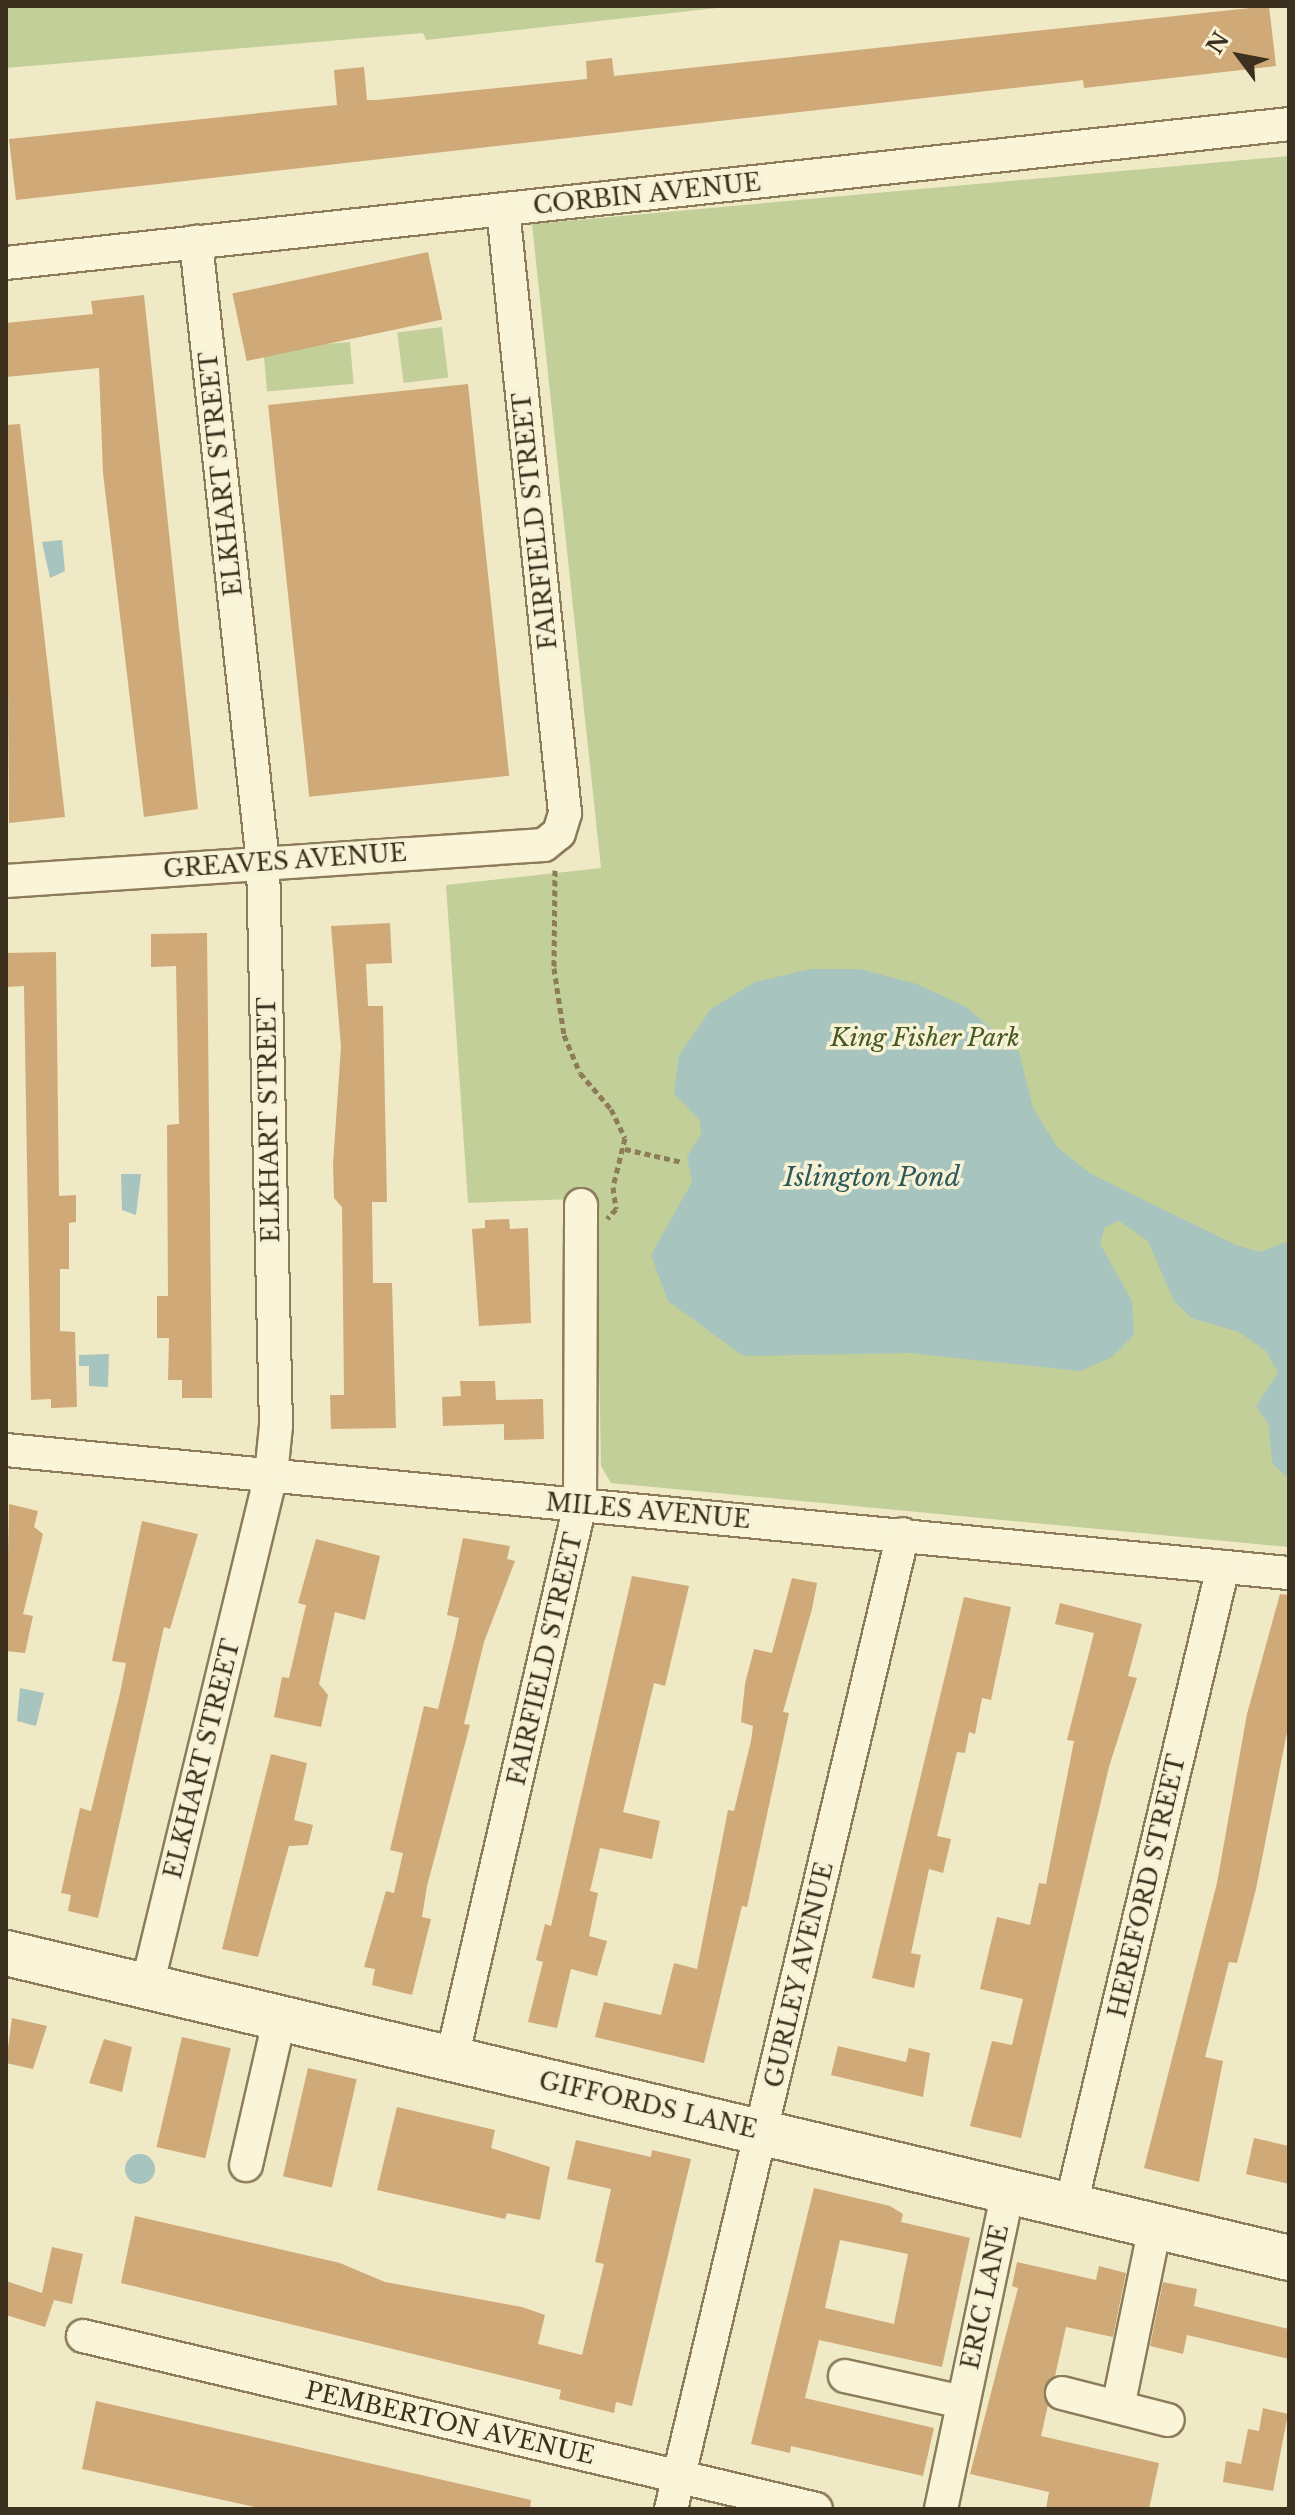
<!DOCTYPE html>
<style>
body{margin:0}
#map{position:relative;width:1295px;height:2515px;overflow:hidden;background:#f0e9c5;font-family:"Libre Baskerville",serif}
div>[style]{position:absolute}
.green>*{inset:0;background:#c2cf98;transform-origin:0 0}
.water>*{inset:0;background:#a7c4bf}
.round{border-radius:50%}
.building>*{inset:0;background:#d0a979;transform-origin:0 0}
.path>*{height:5px;margin-top:-2.5px;transform-origin:0;background:repeating-linear-gradient(90deg,#8c7c5a 0 6px,transparent 0 10px)}
.roads{filter:drop-shadow(2px 0 #8c7c5a) drop-shadow(-2px 0 #8c7c5a) drop-shadow(0 2px #8c7c5a) drop-shadow(0 -2px #8c7c5a)}
.street>*{height:32px;margin:-16px;padding:0 16px;transform-origin:16px;border-radius:16px;background:#faf5d9}
.secondary>*{height:44px;margin:-22px;padding:0 22px;transform-origin:22px;border-radius:22px;background:#faf5d9}
span{translate:-50% -50%;white-space:nowrap;text-align:center;line-height:1.15;-webkit-text-stroke:7px #f7f2d5;paint-order:stroke}
.street-label{font-size:24px;color:#3c311f}
.park-label{font-size:24px;color:#455924;font-style:italic}
.water-label{font-size:26px;color:#2d595c;font-style:italic}
.frame{position:absolute;inset:0;border:8px solid #3c311f;pointer-events:none}
.north{position:absolute;left:1199px;top:16px;width:80px;height:80px;-webkit-text-stroke:6px #f7f2d5;paint-order:stroke;rotate:302deg;font-size:22px;font-weight:700;line-height:32px;text-align:center;color:#3c311f}
.north::after{content:'';display:block;margin:auto;width:28px;height:36px;background:#3c311f;clip-path:polygon(50% 0,100% 100%,50% 72%,0 100%)}
</style>
<div id="map">
<div class="green">
<div style="clip-path:polygon(6px 6px,735px 6px,426px 40px,423px 33px,6px 68px)"></div>
<div style="clip-path:polygon(1289px 156px,1289px 1547px,611px 1483px,601px 1466px,596px 1198px,468px 1203px,446px 885px,601px 868px,532px 224px)"></div>
<div style="left:442px;top:327px;width:51px;height:45px;rotate:83deg"></div>
<div style="left:350px;top:342px;width:42px;height:87px;rotate:85deg"></div>
</div>
<div class="water">
<div style="clip-path:polygon(62px 540px,65px 571px,50px 578px,42px 542px)"></div>
<div style="clip-path:polygon(811px 969px,859px 969px,917px 984px,966px 1007px,1019px 1052px,1033px 1108px,1058px 1148px,1091px 1174px,1236px 1245px,1260px 1252px,1289px 1241px,1289px 1479px,1272px 1463px,1269px 1425px,1256px 1406px,1278px 1373px,1266px 1351px,1239px 1332px,1191px 1318px,1174px 1301px,1148px 1241px,1119px 1221px,1105px 1227px,1100px 1244px,1132px 1301px,1134px 1335px,1112px 1357px,1080px 1371px,909px 1353px,743px 1356px,668px 1301px,651px 1255px,692px 1182px,687px 1157px,701px 1134px,700px 1121px,674px 1093px,679px 1055px,711px 1009px,755px 982px)"></div>
<div style="clip-path:polygon(121px 1174px,141px 1174px,136px 1215px,122px 1210px)"></div>
<div style="clip-path:polygon(109px 1354px,108px 1387px,89px 1386px,89px 1366px,79px 1366px,79px 1355px)"></div>
<div style="clip-path:polygon(20px 1688px,44px 1693px,36px 1726px,17px 1721px)"></div>
<div class="round" style="left:125px;top:2154px;width:30px;height:30px"></div>
</div>
<div class="building">
<div style="clip-path:polygon(1269px 6px,1276px 66px,1084px 88px,1083px 80px,1068px 82px,16px 200px,9px 139px,337px 105px,334px 70px,364px 67px,367px 100px,377px 100px,587px 79px,586px 61px,612px 58px,614px 76px)"></div>
<div style="left:428px;top:252px;width:69px;height:200px;rotate:78deg"></div>
<div style="clip-path:polygon(144px 295px,198px 809px,144px 817px,103px 473px,99px 368px,6px 377px,6px 323px,93px 314px,91px 301px)"></div>
<div style="left:468px;top:384px;width:394px;height:201px;rotate:84deg"></div>
<div style="clip-path:polygon(20px 424px,65px 817px,9px 823px,6px 425px)"></div>
<div style="clip-path:polygon(390px 923px,392px 963px,366px 964px,368px 1006px,383px 1006px,387px 1202px,372px 1202px,373px 1283px,392px 1283px,396px 1428px,331px 1429px,330px 1395px,344px 1395px,342px 1207px,334px 1198px,333px 1164px,341px 1047px,331px 926px)"></div>
<div style="clip-path:polygon(207px 933px,212px 1398px,182px 1398px,182px 1380px,168px 1380px,169px 1338px,157px 1338px,157px 1296px,168px 1296px,167px 1125px,179px 1124px,176px 966px,151px 967px,151px 934px)"></div>
<div style="clip-path:polygon(56px 952px,59px 1196px,76px 1195px,76px 1222px,69px 1223px,69px 1269px,60px 1269px,60px 1331px,75px 1332px,77px 1407px,51px 1408px,51px 1399px,31px 1400px,24px 986px,7px 987px,6px 953px)"></div>
<div style="clip-path:polygon(509px 1219px,510px 1229px,528px 1228px,531px 1323px,479px 1326px,472px 1229px,485px 1228px,485px 1220px)"></div>
<div style="clip-path:polygon(460px 1381px,495px 1381px,496px 1400px,543px 1399px,544px 1439px,504px 1440px,504px 1424px,443px 1426px,442px 1397px,461px 1396px)"></div>
<div style="clip-path:polygon(9px 1504px,38px 1511px,34px 1527px,43px 1534px,23px 1614px,33px 1616px,25px 1653px,6px 1651px)"></div>
<div style="clip-path:polygon(142px 1521px,198px 1534px,170px 1629px,164px 1627px,98px 1918px,68px 1911px,71px 1895px,61px 1893px,80px 1808px,91px 1811px,120px 1693px,126px 1663px,112px 1661px)"></div>
<div style="clip-path:polygon(463px 1538px,510px 1546px,507px 1559px,515px 1561px,484px 1642px,464px 1724px,470px 1725px,427px 1886px,422px 1917px,431px 1919px,412px 1995px,372px 1985px,375px 1969px,364px 1967px,386px 1891px,394px 1893px,403px 1853px,390px 1850px,424px 1706px,438px 1709px,456px 1634px,459px 1618px,447px 1615px)"></div>
<div style="clip-path:polygon(316px 1539px,380px 1556px,365px 1620px,335px 1612px,319px 1684px,328px 1695px,321px 1727px,274px 1717px,282px 1677px,289px 1678px,306px 1605px,298px 1603px)"></div>
<div style="clip-path:polygon(632px 1576px,689px 1586px,665px 1686px,654px 1683px,623px 1812px,660px 1821px,652px 1859px,600px 1848px,590px 1891px,598px 1893px,589px 1936px,607px 1941px,597px 1976px,571px 1969px,557px 2028px,528px 2022px,543px 1962px,536px 1960px,545px 1924px,551px 1926px)"></div>
<div style="clip-path:polygon(792px 1578px,817px 1583px,812px 1609px,783px 1712px,789px 1713px,747px 1907px,742px 1906px,704px 2063px,595px 2037px,604px 2002px,661px 2015px,674px 1963px,697px 1969px,728px 1810px,734px 1811px,751px 1741px,753px 1726px,741px 1722px,745px 1684px,754px 1649px,772px 1653px)"></div>
<div style="clip-path:polygon(1280px 1594px,1289px 1595px,1289px 1722px,1256px 1889px,1237px 1963px,1229px 1962px,1205px 2057px,1223px 2061px,1199px 2182px,1144px 2168px,1217px 1883px,1247px 1714px)"></div>
<div style="clip-path:polygon(964px 1597px,1011px 1607px,991px 1700px,982px 1698px,975px 1734px,969px 1732px,965px 1753px,957px 1752px,937px 1836px,951px 1839px,943px 1873px,929px 1869px,911px 1953px,921px 1955px,914px 1988px,872px 1978px)"></div>
<div style="clip-path:polygon(1060px 1603px,1142px 1624px,1128px 1676px,1137px 1678px,1109px 1767px,1021px 2138px,970px 2126px,992px 2041px,1012px 2045px,1023px 1999px,980px 1989px,997px 1917px,1030px 1925px,1039px 1883px,1046px 1884px,1074px 1741px,1067px 1740px,1094px 1633px,1055px 1624px)"></div>
<div style="clip-path:polygon(271px 1754px,307px 1763px,294px 1820px,313px 1825px,308px 1845px,289px 1846px,258px 1957px,222px 1949px)"></div>
<div style="clip-path:polygon(12px 2018px,47px 2026px,33px 2069px,6px 2063px)"></div>
<div style="left:182px;top:2037px;width:50px;height:113px;rotate:13deg"></div>
<div style="clip-path:polygon(104px 2039px,132px 2047px,122px 2092px,89px 2083px)"></div>
<div style="clip-path:polygon(838px 2046px,906px 2062px,909px 2048px,930px 2053px,923px 2097px,831px 2075px)"></div>
<div style="left:308px;top:2068px;width:50px;height:111px;rotate:13deg"></div>
<div style="clip-path:polygon(397px 2107px,495px 2130px,491px 2148px,550px 2167px,540px 2220px,507px 2213px,505px 2219px,377px 2190px)"></div>
<div style="clip-path:polygon(1254px 2138px,1289px 2146px,1289px 2184px,1246px 2174px)"></div>
<div style="clip-path:polygon(576px 2140px,651px 2157px,652px 2150px,691px 2159px,632px 2406px,616px 2402px,614px 2413px,559px 2399px,561px 2390px,121px 2283px,135px 2216px,340px 2263px,385px 2282px,522px 2307px,545px 2315px,538px 2344px,582px 2355px,604px 2264px,595px 2262px,611px 2189px,567px 2179px)"></div>
<div style="clip-path:polygon(evenodd,814px 2188px,890px 2206px,903px 2214px,901px 2222px,970px 2238px,942px 2367px,819px 2340px,805px 2398px,934px 2428px,923px 2476px,791px 2446px,790px 2453px,751px 2444px,814px 2188px,840px 2240px,908px 2254px,894px 2324px,825px 2308px,840px 2240px)"></div>
<div style="clip-path:polygon(52px 2247px,83px 2254px,72px 2304px,54px 2300px,45px 2327px,6px 2315px,6px 2281px,42px 2293px)"></div>
<div style="clip-path:polygon(1017px 2262px,1096px 2280px,1099px 2266px,1126px 2273px,1113px 2337px,1066px 2327px,1055px 2376px,1044px 2389px,1048px 2405px,1041px 2436px,1159px 2463px,1149px 2509px,1046px 2509px,1049px 2492px,970px 2474px,1018px 2288px,1012px 2286px)"></div>
<div style="clip-path:polygon(1163px 2282px,1197px 2289px,1194px 2306px,1289px 2329px,1289px 2359px,1187px 2335px,1183px 2354px,1150px 2346px)"></div>
<div style="clip-path:polygon(96px 2401px,531px 2500px,530px 2509px,264px 2509px,82px 2469px)"></div>
<div style="clip-path:polygon(1263px 2408px,1288px 2414px,1273px 2491px,1223px 2482px,1226px 2461px,1241px 2464px,1248px 2429px,1259px 2431px)"></div>
</div>
<div class="path">
<div style="left:555px;top:870px;width:98px;rotate:90.6deg"></div>
<div style="left:554px;top:968px;width:68px;rotate:81.5deg"></div>
<div style="left:564px;top:1035px;width:41px;rotate:67.2deg"></div>
<div style="left:580px;top:1073px;width:48px;rotate:49.3deg"></div>
<div style="left:611px;top:1109px;width:32px;rotate:64deg"></div>
<div style="left:625px;top:1138px;width:50px;rotate:103.8deg"></div>
<div style="left:613px;top:1187px;width:22px;rotate:82deg"></div>
<div style="left:616px;top:1209px;width:13px;rotate:132deg"></div>
<div style="left:625px;top:1149px;width:58px;rotate:12.8deg"></div>
</div>
<div class="roads">
<div class="street">
<div style="left:6px;top:263px;width:1291px;rotate:-6.18deg"></div>
<div style="left:6px;top:881px;width:539px;rotate:-3.83deg"></div>
<div style="left:544px;top:845px;width:19px;rotate:-39deg"></div>
<div style="left:559px;top:833px;width:21px;rotate:-73deg"></div>
<div style="left:565px;top:813px;width:607px;rotate:-95.86deg"></div>
<div style="left:6px;top:1450px;width:1289px;rotate:5.48deg"></div>
<div style="left:147px;top:1986px;width:526px;rotate:-76.36deg"></div>
<div style="left:271px;top:1475px;width:49px;rotate:-84.2deg"></div>
<div style="left:276px;top:1426px;width:563px;rotate:-91.32deg"></div>
<div style="left:263px;top:863px;width:625px;rotate:-96.16deg"></div>
<div style="left:452px;top:2058px;width:568px;rotate:-76.97deg"></div>
<div style="left:580px;top:1505px;width:300px;rotate:-89.8deg"></div>
<div style="left:246px;top:2165px;width:152px;rotate:-77.1deg"></div>
<div style="left:1071px;top:2205px;width:656px;rotate:-76.6deg"></div>
<div style="left:83px;top:2336px;width:753px;rotate:13.28deg"></div>
<div style="left:845px;top:2376px;width:120px;rotate:12.5deg"></div>
<div style="left:1062px;top:2393px;width:109px;rotate:14.3deg"></div>
<div style="left:1118px;top:2407px;width:185px;rotate:-78.4deg"></div>
<div style="left:671px;top:2509px;width:1002px;rotate:-76.62deg"></div>
<div style="left:941px;top:2509px;width:324px;rotate:-78.1deg"></div>
</div>
<div class="secondary">
<div style="left:6px;top:1953px;width:1319px;rotate:13.37deg"></div>
</div>
</div>
<div class="street-label">
<span style="left:647px;top:194px;rotate:-6deg">CORBIN AVENUE</span>
<span style="left:221px;top:474px;rotate:-96deg">ELKHART STREET</span>
<span style="left:535px;top:521px;rotate:-96deg">FAIRFIELD STREET</span>
<span style="left:285px;top:861px;rotate:-4deg">GREAVES AVENUE</span>
<span style="left:269px;top:1120px;rotate:-91deg">ELKHART STREET</span>
<span style="left:648px;top:1511px;rotate:5deg">MILES AVENUE</span>
<span style="left:545px;top:1659px;rotate:-77deg">FAIRFIELD STREET</span>
<span style="left:202px;top:1759px;rotate:-76deg">ELKHART STREET</span>
<span style="left:1147px;top:1886px;rotate:-77deg">HEREFORD STREET</span>
<span style="left:799px;top:1975px;rotate:-77deg">GURLEY AVENUE</span>
<span style="left:648px;top:2105px;rotate:13deg">GIFFORDS LANE</span>
<span style="left:985px;top:2297px;rotate:-78deg">ERIC LANE</span>
<span style="left:450px;top:2423px;rotate:13deg">PEMBERTON AVENUE</span>
</div>
<div class="park-label">
<span style="left:925px;top:1038px">King Fisher Park</span>
</div>
<div class="water-label">
<span style="left:872px;top:1178px">Islington Pond</span>
</div>
<div class="frame"></div>
<div class="north">N</div>
</div>
